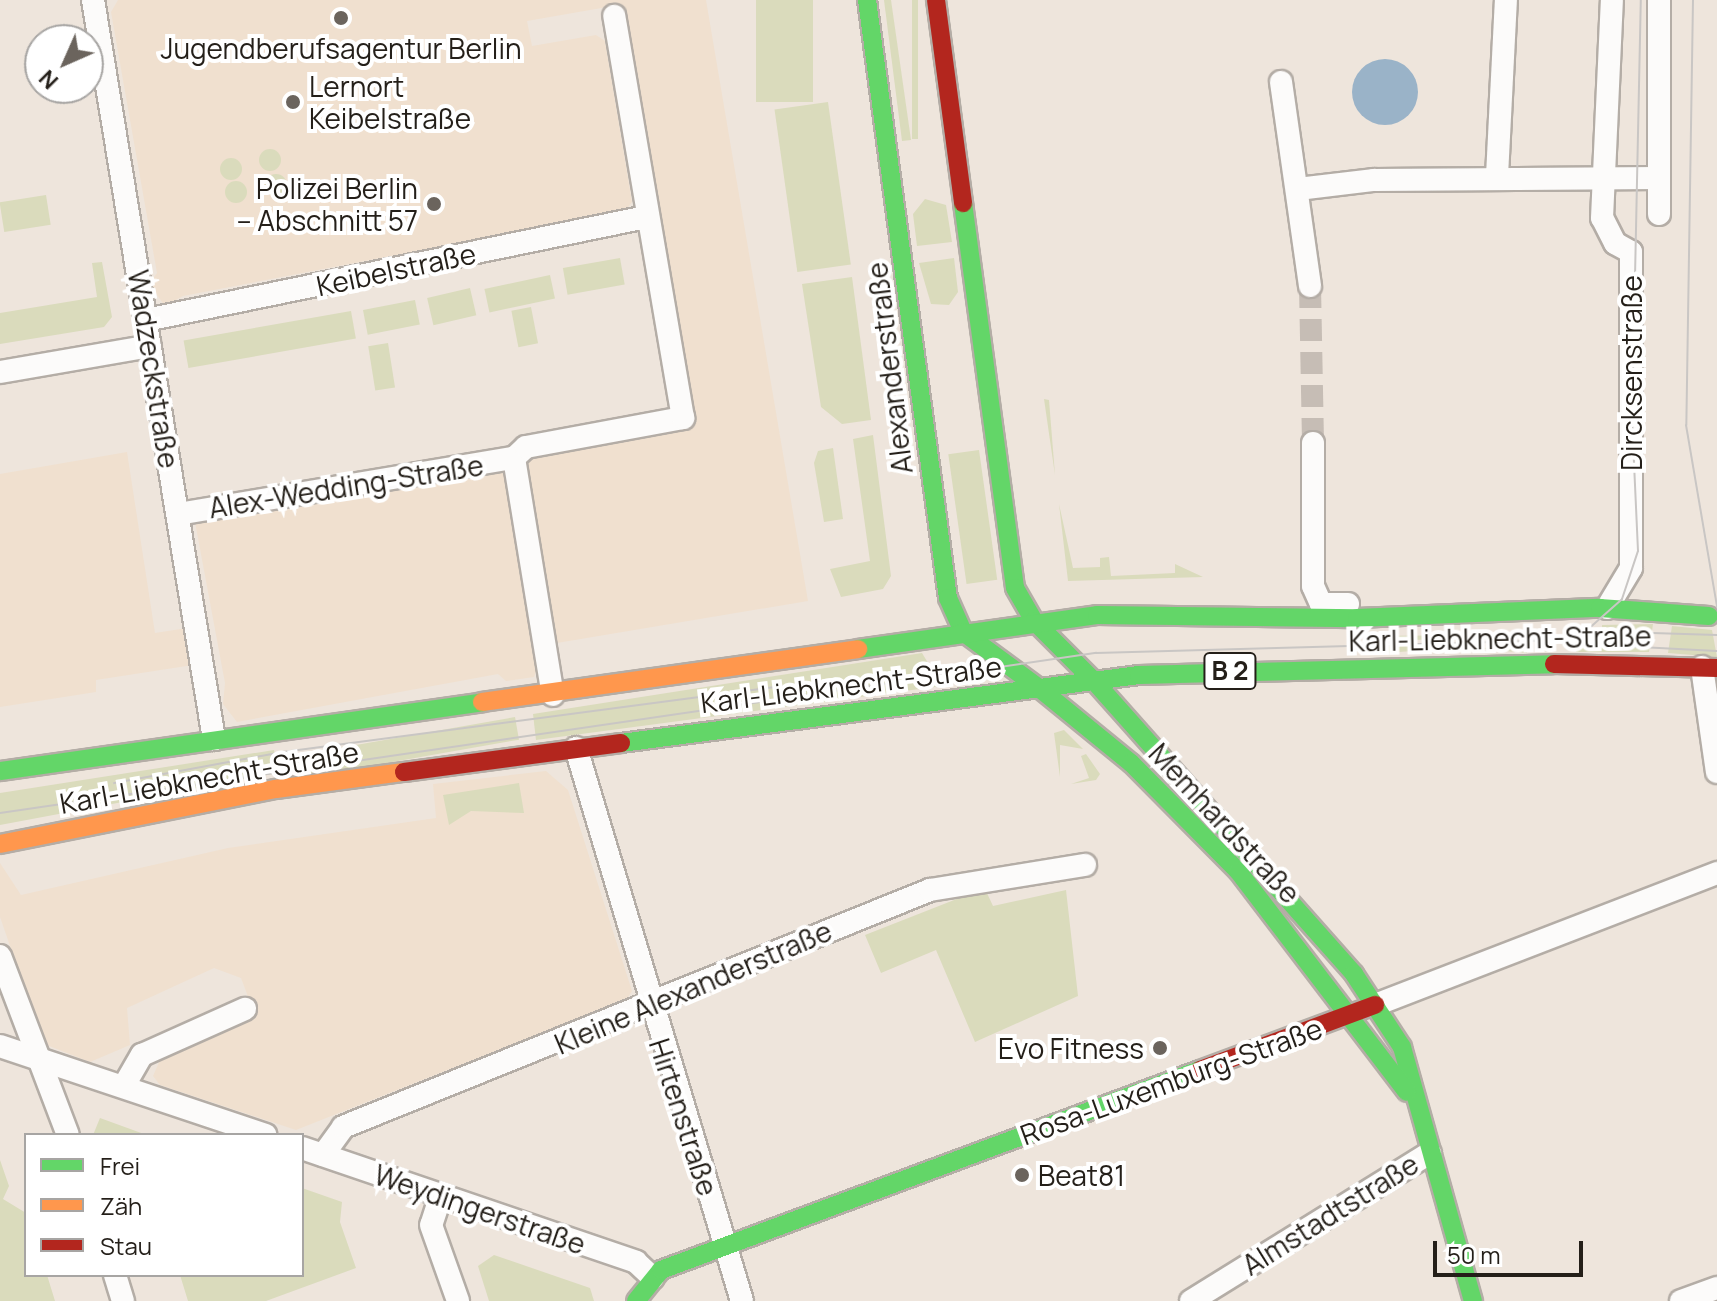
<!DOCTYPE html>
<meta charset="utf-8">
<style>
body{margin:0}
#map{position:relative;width:1717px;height:1301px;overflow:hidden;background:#eee5dc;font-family:Manrope,sans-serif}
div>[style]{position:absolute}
.built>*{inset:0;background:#f0e0cf}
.green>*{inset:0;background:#dadbbc;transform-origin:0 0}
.round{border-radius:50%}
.water>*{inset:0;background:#9ab3c8}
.street-tunnel>*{height:22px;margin-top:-11px;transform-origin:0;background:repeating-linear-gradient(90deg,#c6bdb5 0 22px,transparent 0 33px)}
.roads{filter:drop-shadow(2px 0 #b4ada6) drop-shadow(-2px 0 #b4ada6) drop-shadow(0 2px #b4ada6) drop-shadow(0 -2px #b4ada6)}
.street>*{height:22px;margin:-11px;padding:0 11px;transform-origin:11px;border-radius:11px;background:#fcfbfa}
.fast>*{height:18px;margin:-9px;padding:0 9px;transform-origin:9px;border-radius:9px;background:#63d668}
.slow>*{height:18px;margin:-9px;padding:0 9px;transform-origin:9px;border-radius:9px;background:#ff974d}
.jam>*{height:18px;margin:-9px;padding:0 9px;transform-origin:9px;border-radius:9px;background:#b3261e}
.tram>*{height:2px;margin:-1px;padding:0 1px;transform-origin:1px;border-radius:1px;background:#c9c6c4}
.dots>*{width:22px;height:22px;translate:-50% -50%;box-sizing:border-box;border:4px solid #fff;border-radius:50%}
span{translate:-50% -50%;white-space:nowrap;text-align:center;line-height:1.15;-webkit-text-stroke:8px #fff;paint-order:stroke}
.shield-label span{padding:2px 6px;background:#fff;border:2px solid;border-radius:6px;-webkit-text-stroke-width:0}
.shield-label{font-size:26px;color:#241f19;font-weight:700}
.poi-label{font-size:28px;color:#241f19}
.left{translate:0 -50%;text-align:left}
.right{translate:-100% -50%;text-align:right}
.street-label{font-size:28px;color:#241f19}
.legend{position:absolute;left:24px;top:1133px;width:280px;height:144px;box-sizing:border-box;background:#fff;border:2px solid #a7a5a3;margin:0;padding:10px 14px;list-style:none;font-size:24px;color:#241f19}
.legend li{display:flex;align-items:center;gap:16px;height:40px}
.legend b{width:40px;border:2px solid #a7a5a3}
.north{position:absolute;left:24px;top:24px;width:80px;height:80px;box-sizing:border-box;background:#fff;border:2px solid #a7a5a3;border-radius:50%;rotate:225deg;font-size:22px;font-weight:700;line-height:32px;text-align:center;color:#241f19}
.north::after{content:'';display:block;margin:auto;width:28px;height:36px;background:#6b645d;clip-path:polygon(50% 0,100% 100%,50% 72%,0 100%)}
.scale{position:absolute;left:1433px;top:1241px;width:150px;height:36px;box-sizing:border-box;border:4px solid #241f19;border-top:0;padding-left:10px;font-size:24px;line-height:28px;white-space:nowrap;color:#241f19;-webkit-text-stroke:6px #fff;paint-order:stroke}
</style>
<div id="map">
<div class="built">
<div style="clip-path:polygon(118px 0,706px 0,808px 601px,551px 644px,524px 457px,688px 425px,613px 6px,527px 21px,532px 46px,596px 35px,605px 41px,632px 202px,625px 211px,183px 296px,165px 306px,149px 284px,157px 273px,111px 12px)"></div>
<div style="clip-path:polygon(127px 452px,155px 633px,187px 628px,193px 665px,96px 680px,96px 692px,0 707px,0 474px)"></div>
<div style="clip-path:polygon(509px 469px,541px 658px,534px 677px,506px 681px,498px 674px,237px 722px,223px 704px,225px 683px,195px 522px)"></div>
<div style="clip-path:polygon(546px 771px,568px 790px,632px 991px,627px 999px,296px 1130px,160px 1085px,153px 1076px,160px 1060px,256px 1018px,241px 978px,214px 968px,127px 1008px,130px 1045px,90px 1062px,44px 1044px,0 917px,0 863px,21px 895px,228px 848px,436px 818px,433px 784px)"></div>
</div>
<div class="green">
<div style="left:756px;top:0;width:57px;height:102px"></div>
<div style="clip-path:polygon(884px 0,891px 0,911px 140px,902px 141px)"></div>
<div style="left:912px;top:0;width:6px;height:139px"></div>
<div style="left:828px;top:102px;width:164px;height:54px;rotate:82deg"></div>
<div class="round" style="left:259px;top:149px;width:22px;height:22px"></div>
<div class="round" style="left:220px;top:158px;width:22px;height:22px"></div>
<div class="round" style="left:265px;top:174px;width:22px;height:22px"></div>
<div class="round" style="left:225px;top:181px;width:22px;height:22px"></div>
<div style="left:46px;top:195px;width:30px;height:47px;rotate:81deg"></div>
<div style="clip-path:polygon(925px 199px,946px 205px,952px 242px,917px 246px,913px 214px)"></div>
<div style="left:620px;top:258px;width:27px;height:58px;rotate:80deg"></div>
<div style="clip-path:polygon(954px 258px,958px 292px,949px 305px,931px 304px,919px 263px)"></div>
<div style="clip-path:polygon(102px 262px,112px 317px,104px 327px,0 344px,0 313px,97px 297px,92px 263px)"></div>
<div style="left:550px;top:275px;width:24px;height:67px;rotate:78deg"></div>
<div style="clip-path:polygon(852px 277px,871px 420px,842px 424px,821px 407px,802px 284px)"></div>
<div style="left:470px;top:288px;width:28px;height:44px;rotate:77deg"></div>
<div style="left:415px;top:300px;width:25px;height:53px;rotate:79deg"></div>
<div style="left:531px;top:307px;width:37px;height:20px;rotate:79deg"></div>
<div style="left:351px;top:311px;width:28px;height:170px;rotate:80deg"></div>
<div style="left:388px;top:343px;width:45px;height:20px;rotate:81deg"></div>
<div style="clip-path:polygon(1044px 399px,1049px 400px,1055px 475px)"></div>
<div style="clip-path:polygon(873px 435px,891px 576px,883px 589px,841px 597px,830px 569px,870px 561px,853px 439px)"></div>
<div style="clip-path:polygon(833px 448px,843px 519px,824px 522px,814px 463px,818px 451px)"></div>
<div style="left:979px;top:450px;width:131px;height:31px;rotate:82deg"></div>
<div style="clip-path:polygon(1059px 504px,1073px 568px,1100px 567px,1100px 558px,1109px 557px,1111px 576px,1175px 573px,1175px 564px,1203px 577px,1068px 581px)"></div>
<div style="clip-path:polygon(1653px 624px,1649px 652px,1576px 652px,1577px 639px,1602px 634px,1602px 625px)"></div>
<div style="clip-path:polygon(1672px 626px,1712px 630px,1717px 657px,1668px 653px)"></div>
<div style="clip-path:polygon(1497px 635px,1497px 638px,1366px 641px,1366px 636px)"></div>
<div style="clip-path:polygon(1366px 646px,1481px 645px,1482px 648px,1528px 646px,1527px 653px,1465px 647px,1386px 653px)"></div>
<div style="clip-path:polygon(922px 653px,942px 686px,536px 740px,533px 714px)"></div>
<div style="left:515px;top:717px;width:23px;height:225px;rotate:80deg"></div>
<div style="clip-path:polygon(1064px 730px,1083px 749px,1060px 745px,1060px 777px,1054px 733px)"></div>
<div style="clip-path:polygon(274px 750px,278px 773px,0 825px,0 793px)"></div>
<div style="clip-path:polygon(1086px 754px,1100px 774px,1096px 780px,1071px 784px,1089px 778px,1081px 756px)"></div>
<div style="clip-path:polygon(519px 783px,524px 813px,471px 811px,449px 825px,443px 795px)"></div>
<div style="clip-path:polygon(1066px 890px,1078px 996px,975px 1042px,936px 950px,881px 973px,865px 935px,972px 893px,986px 891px,993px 906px)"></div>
<div style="clip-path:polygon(100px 1118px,144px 1134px,146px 1135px,93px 1135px)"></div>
<div style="clip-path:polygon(0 1160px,9px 1186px,3px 1199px,26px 1213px,26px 1275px,47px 1275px,55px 1301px,0 1301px)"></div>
<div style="clip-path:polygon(302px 1188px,342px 1202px,340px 1222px,356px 1268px,266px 1301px,188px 1301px,180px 1275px,302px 1275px)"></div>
<div style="clip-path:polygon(494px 1255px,590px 1288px,594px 1301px,489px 1301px,478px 1266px)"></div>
</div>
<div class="water">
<div class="round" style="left:1352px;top:59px;width:66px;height:66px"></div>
</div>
<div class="street-tunnel">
<div style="left:1310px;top:286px;width:157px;rotate:88.9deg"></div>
</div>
<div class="roads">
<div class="street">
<div style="left:93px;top:0;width:749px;rotate:80.7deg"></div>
<div style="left:1281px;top:82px;width:206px;rotate:81.9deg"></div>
<div style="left:1497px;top:176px;width:176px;rotate:-87.1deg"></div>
<div style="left:1298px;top:189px;width:77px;rotate:-6.8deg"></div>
<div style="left:1374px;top:180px;width:285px;rotate:-0.4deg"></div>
<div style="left:1659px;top:214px;width:214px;rotate:-90deg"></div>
<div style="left:146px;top:320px;width:510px;rotate:-11.64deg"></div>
<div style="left:0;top:372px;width:152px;rotate:-9.8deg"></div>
<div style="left:1313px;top:443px;width:143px;rotate:90deg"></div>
<div style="left:1313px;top:586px;width:20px;rotate:66deg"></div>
<div style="left:1321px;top:604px;width:27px"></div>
<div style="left:514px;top:458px;width:240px;rotate:80.7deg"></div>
<div style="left:178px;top:514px;width:341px;rotate:-9.5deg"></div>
<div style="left:514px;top:458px;width:16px;rotate:-43deg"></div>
<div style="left:526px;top:447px;width:160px;rotate:-10.5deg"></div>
<div style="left:683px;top:418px;width:408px;rotate:-99.7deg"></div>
<div style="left:1607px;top:608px;width:47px;rotate:-59deg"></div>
<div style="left:1631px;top:568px;width:316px;rotate:-90deg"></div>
<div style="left:1631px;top:252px;width:18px;rotate:-151deg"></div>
<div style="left:1615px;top:243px;width:28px;rotate:-117deg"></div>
<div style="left:1602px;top:218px;width:218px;rotate:-87.4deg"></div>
<div style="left:1702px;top:667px;width:106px;rotate:81.9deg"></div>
<div style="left:576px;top:748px;width:577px;rotate:73.29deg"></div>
<div style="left:0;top:956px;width:191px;rotate:69.2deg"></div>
<div style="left:1375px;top:1005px;width:367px;rotate:-21.1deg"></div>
<div style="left:0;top:1046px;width:280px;rotate:18.5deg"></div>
<div style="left:125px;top:1084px;width:34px;rotate:-60deg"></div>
<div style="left:142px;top:1055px;width:113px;rotate:-24.1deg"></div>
<div style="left:302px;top:1148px;width:353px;rotate:18.8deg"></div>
<div style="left:636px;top:1262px;width:23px;rotate:43deg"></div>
<div style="left:323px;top:1155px;width:34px;rotate:-54deg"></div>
<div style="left:343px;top:1127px;width:633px;rotate:-21.99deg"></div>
<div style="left:930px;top:890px;width:157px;rotate:-9.2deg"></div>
<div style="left:440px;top:1198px;width:28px;rotate:108deg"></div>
<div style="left:431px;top:1225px;width:81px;rotate:70.4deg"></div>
<div style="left:115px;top:1275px;width:27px;rotate:73deg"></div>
<div style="left:1191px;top:1301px;width:281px;rotate:-31.8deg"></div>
<div style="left:1681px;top:1301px;width:38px;rotate:-20deg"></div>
</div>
<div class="fast">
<div style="left:867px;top:0;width:603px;rotate:82.29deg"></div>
<div style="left:948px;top:598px;width:37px;rotate:66deg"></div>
<div style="left:963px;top:632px;width:94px;rotate:36.4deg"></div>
<div style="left:963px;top:203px;width:388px;rotate:82.3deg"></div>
<div style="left:1015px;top:588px;width:38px;rotate:60deg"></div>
<div style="left:1034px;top:621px;width:85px;rotate:45deg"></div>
<div style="left:858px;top:649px;width:241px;rotate:-8.1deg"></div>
<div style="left:1097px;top:615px;width:260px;rotate:0.7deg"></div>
<div style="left:1357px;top:618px;width:243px;rotate:-2.4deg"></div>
<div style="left:1600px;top:608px;width:109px;rotate:4.2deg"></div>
<div style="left:1094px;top:681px;width:392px;rotate:48.4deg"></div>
<div style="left:1354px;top:974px;width:87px;rotate:56.7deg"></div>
<div style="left:1402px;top:1047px;width:264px;rotate:74.4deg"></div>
<div style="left:1039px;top:688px;width:119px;rotate:39.2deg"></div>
<div style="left:1131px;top:763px;width:152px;rotate:45.3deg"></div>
<div style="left:1238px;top:871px;width:278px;rotate:52.6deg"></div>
<div style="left:621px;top:743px;width:522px;rotate:-7.48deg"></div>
<div style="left:1139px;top:675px;width:415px;rotate:-1.5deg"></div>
<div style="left:0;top:771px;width:487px;rotate:-8.1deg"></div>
<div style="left:636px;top:1301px;width:40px;rotate:-51deg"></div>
<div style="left:661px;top:1270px;width:575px;rotate:-20.36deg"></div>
</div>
<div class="slow">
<div style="left:482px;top:702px;width:380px;rotate:-8deg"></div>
<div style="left:0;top:844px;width:281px;rotate:-11.3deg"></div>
<div style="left:276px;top:789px;width:129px;rotate:-7.6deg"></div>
</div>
<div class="jam">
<div style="left:936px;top:0;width:205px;rotate:82.4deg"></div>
<div style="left:1554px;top:664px;width:163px;rotate:1.4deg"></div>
<div style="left:404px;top:772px;width:219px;rotate:-7.6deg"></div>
<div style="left:1200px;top:1070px;width:187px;rotate:-20.4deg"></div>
</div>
</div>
<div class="tram">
<div style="left:1693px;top:0;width:425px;rotate:90.9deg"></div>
<div style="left:1686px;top:425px;width:185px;rotate:80.3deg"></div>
<div style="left:1588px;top:631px;width:129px;rotate:1.8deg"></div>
<div style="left:1563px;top:643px;width:154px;rotate:3deg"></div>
<div style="left:114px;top:783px;width:172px;rotate:-10.4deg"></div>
<div style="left:283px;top:752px;width:504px;rotate:-7.52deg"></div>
<div style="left:0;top:813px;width:1108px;rotate:-8.31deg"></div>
<div style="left:1096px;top:653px;width:452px;rotate:-1.6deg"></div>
<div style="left:1548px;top:640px;width:39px;rotate:-13deg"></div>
<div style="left:1586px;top:631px;width:48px;rotate:-41.6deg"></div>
<div style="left:1622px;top:599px;width:51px;rotate:-71.6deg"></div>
<div style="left:1638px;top:551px;width:131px;rotate:-92.6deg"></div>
<div style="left:1632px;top:420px;width:420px;rotate:-88.8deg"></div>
</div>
<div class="dots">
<div style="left:341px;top:18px;background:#6b645d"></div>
<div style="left:293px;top:102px;background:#6b645d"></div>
<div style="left:434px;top:204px;background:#6b645d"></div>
<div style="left:1160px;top:1048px;background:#6b645d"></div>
<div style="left:1022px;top:1175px;background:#6b645d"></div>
</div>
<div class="shield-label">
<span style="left:1230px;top:671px">B 2</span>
</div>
<div class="poi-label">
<span style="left:341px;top:48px">Jugendberufsagentur Berlin</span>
<span class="left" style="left:309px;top:102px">Lernort<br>Keibelstraße</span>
<span class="right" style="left:418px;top:204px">Polizei Berlin<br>– Abschnitt 57</span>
<span class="right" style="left:1144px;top:1048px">Evo Fitness</span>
<span class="left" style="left:1038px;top:1175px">Beat81</span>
</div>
<div class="street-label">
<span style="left:396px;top:269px;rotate:-12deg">Keibelstraße</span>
<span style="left:889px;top:368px;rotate:-97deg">Alexanderstraße</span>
<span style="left:154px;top:369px;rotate:81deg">Wadzeckstraße</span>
<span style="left:1631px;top:373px;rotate:-90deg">Dircksenstraße</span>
<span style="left:346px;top:486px;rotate:-9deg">Alex-Wedding-Straße</span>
<span style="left:1500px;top:638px;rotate:-1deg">Karl-Liebknecht-Straße</span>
<span style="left:851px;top:684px;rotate:-7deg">Karl-Liebknecht-Straße</span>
<span style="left:209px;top:777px;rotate:-10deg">Karl-Liebknecht-Straße</span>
<span style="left:1225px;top:823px;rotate:47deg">Memhardstraße</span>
<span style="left:693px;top:987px;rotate:-23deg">Kleine Alexanderstraße</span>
<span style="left:1171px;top:1081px;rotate:-20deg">Rosa-Luxemburg-Straße</span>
<span style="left:684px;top:1117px;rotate:72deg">Hirtenstraße</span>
<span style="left:480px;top:1209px;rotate:19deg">Weydingerstraße</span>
<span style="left:1330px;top:1214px;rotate:-32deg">Almstadtstraße</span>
</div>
<ul class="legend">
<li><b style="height:10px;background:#63d668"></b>Frei</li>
<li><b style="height:10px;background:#ff974d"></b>Zäh</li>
<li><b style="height:10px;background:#b3261e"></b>Stau</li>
</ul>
<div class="north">N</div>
<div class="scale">50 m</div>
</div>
